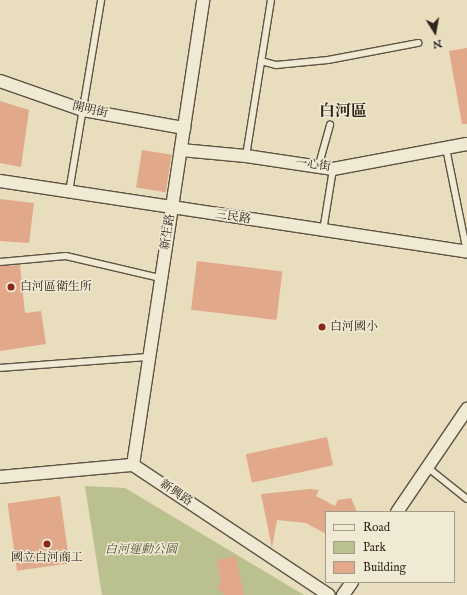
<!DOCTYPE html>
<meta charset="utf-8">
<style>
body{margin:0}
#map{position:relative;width:467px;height:595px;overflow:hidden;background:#e8ddbd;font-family:"IM FELL English","Noto Serif TC",serif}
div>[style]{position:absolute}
.green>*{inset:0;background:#bac08e}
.building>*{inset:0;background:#e1a88a;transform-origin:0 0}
.roads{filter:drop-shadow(1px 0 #5d5344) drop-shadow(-1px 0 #5d5344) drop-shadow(0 1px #5d5344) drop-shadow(0 -1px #5d5344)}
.lane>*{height:6px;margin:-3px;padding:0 3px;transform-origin:3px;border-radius:3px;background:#f0e9d4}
.street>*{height:12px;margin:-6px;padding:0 6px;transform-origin:6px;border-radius:6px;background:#f0e9d4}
.dots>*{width:11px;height:11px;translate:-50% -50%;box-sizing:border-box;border:2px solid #f0e9d4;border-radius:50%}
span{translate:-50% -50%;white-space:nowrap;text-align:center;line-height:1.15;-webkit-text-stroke:3px #f0e9d4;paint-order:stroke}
.street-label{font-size:12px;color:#2f251b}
.poi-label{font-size:12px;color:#2f251b}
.left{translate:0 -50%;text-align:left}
.park-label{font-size:12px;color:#524c38;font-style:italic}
.district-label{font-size:16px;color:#2f251b;font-weight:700}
.legend{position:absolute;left:325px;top:511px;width:130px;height:72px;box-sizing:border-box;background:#f0e9d4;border:1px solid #a39b8a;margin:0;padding:5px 7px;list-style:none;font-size:12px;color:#2f251b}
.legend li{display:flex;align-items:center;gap:8px;height:20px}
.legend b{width:20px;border:1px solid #a39b8a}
.north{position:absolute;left:415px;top:12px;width:40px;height:40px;-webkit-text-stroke:3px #f0e9d4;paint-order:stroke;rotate:169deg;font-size:11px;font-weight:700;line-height:16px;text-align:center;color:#2f251b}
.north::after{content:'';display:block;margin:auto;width:14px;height:18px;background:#2f251b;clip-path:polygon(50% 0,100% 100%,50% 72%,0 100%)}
</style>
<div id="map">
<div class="green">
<div style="clip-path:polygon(85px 486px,125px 488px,304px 595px,102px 595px)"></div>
</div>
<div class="building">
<div style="clip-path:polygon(467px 48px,467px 124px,462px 124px,449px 51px)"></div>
<div style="clip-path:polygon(0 101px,29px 110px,21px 167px,0 163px)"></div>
<div style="left:142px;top:150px;width:30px;height:38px;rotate:9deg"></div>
<div style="clip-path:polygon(0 199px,34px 203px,29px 243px,0 241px)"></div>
<div style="left:197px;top:261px;width:86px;height:49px;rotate:7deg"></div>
<div style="clip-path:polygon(20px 265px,25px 313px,41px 311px,46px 344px,0 351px,0 266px)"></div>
<div style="left:327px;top:437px;width:29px;height:83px;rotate:78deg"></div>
<div style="clip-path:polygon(310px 489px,319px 490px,316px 496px,335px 506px,338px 500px,351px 498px,357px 512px,326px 512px,326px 534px,306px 523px,277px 520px,272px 548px,261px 494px)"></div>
<div style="left:60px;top:496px;width:68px;height:53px;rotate:82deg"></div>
<div style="clip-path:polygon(236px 556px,244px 595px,224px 595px,217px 587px,221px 583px,217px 560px)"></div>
</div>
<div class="roads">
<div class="lane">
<div style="left:261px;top:61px;width:16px;rotate:15deg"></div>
<div style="left:276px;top:65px;width:52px;rotate:-5.5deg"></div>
<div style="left:328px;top:60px;width:92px;rotate:-10.7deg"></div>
<div style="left:446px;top:148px;width:106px;rotate:78.6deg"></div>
<div style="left:246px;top:156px;width:158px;rotate:-80.9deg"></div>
<div style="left:318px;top:168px;width:45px;rotate:-74.4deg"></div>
<div style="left:69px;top:192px;width:195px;rotate:-80.5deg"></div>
<div style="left:323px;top:231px;width:63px;rotate:-80.8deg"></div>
<div style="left:0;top:262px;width:66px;rotate:-5.2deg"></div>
<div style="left:66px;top:256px;width:97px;rotate:13.2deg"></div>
<div style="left:0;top:368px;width:148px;rotate:-4.3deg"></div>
<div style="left:427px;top:467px;width:51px;rotate:38.7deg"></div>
</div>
<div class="street">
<div style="left:0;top:81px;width:88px;rotate:19.3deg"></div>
<div style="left:83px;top:110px;width:103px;rotate:10.1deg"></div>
<div style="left:181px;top:150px;width:65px;rotate:5.3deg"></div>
<div style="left:246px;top:156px;width:88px;rotate:8.5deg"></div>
<div style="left:333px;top:169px;width:136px;rotate:-10.6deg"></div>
<div style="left:0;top:181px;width:472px;rotate:8.6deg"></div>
<div style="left:133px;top:465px;width:470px;rotate:-81.4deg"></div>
<div style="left:0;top:477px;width:134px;rotate:-5.2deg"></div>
<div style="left:133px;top:465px;width:235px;rotate:33.6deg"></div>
<div style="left:397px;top:512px;width:125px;rotate:-55.8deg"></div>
<div style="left:343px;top:595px;width:16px;rotate:-55deg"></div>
</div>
</div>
<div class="dots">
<div style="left:11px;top:287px;background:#8f2418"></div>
<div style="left:322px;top:327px;background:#8f2418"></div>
<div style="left:47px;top:544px;background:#8f2418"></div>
</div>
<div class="street-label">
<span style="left:90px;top:110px;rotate:13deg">開明街</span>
<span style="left:313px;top:165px;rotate:7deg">一心街</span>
<span style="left:233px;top:217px;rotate:9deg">三民路</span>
<span style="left:168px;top:232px;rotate:-81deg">新生路</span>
<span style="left:176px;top:493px;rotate:34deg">新興路</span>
</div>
<div class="poi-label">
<span class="left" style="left:20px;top:287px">白河區衛生所</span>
<span class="left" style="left:330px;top:327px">白河國小</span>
<span style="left:47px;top:558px">國立白河商工</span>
</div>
<div class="park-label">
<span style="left:141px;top:550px">白河運動公園</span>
</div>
<div class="district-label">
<span style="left:343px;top:112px">白河區</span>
</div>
<ul class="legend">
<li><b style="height:5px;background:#f0e9d4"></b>Road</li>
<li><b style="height:11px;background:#bac08e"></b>Park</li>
<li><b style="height:11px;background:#e1a88a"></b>Building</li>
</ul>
<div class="north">N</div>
</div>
